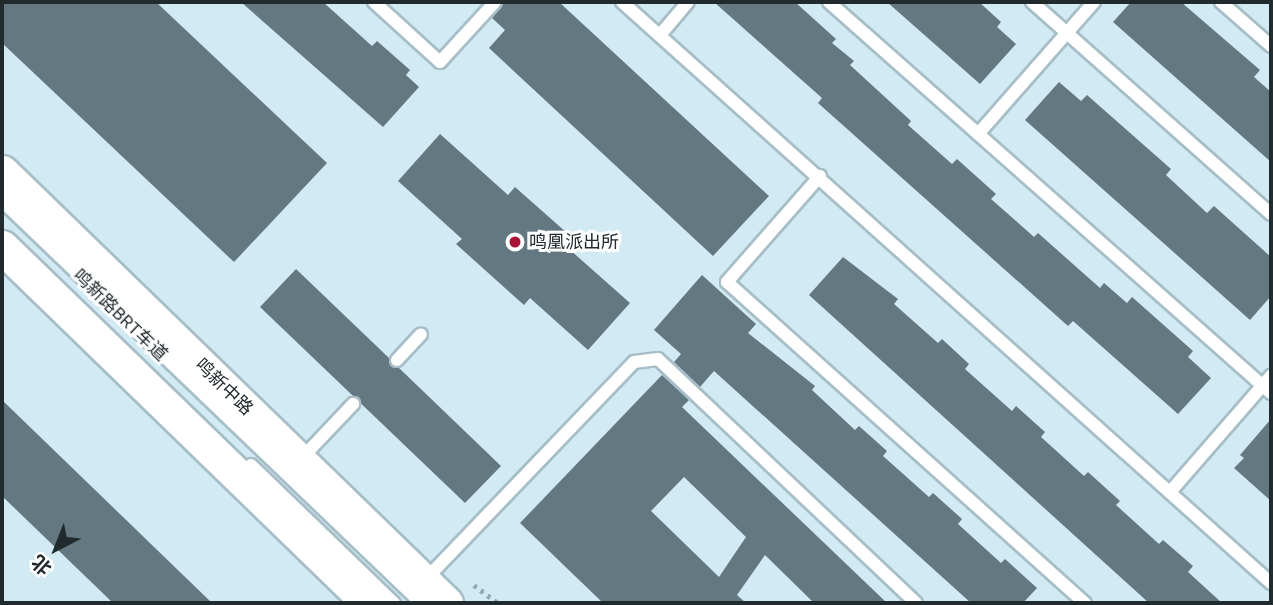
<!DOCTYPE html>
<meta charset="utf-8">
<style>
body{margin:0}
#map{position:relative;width:1273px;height:605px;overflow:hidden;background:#d2eaf3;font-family:Figtree,"Noto Sans SC",sans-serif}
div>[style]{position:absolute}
.building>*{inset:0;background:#637881}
.path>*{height:4.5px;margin-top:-2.25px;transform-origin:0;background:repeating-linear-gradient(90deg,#96a9b0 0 3.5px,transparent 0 8.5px)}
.roads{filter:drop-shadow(2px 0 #a7bec7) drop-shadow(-2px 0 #a7bec7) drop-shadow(0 2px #a7bec7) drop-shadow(0 -2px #a7bec7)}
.service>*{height:12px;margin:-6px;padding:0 6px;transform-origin:6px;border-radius:6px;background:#fff}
.secondary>*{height:33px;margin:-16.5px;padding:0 16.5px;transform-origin:16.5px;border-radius:16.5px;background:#fff}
.dots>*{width:19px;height:19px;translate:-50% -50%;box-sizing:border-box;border:4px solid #fff;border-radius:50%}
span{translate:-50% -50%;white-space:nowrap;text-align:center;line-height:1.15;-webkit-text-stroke:6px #fff;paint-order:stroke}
.poi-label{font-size:18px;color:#212a2d}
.left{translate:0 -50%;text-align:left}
.street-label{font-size:18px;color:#212a2d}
.frame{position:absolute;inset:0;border:4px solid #212a2d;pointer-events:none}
.north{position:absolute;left:21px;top:514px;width:70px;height:70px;-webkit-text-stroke:5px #fff;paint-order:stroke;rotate:222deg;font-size:19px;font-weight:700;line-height:28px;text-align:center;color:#212a2d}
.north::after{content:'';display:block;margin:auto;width:24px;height:32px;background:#212a2d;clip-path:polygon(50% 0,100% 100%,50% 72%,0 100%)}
</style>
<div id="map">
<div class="building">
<div style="clip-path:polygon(2px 2px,156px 2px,327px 163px,234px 262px,2px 43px)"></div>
<div style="clip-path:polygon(241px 2px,323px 2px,372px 46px,377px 41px,410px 70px,406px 75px,419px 87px,383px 127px)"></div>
<div style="clip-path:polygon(504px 2px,559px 2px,769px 196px,713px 256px,489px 48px,505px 30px,492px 18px)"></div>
<div style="clip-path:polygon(714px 2px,795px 2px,836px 39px,832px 43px,854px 61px,850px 65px,911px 121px,908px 125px,952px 164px,957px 159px,996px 194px,991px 199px,1034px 237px,1038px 233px,1100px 288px,1104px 283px,1127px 303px,1132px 297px,1193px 351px,1188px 357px,1211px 378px,1178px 414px,1073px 321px,1068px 326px,818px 103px,822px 98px)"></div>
<div style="clip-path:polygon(887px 2px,979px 2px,1001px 22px,997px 27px,1016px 44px,980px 84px)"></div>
<div style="clip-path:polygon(1131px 2px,1181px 2px,1260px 70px,1254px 77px,1271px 92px,1271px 162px,1113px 22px)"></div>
<div style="clip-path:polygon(1059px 82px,1081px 101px,1087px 95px,1171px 169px,1166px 175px,1207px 213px,1214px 206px,1271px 257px,1271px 296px,1250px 320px,1025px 120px)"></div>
<div style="clip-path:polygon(440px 134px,508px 195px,515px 187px,567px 233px,560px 241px,630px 303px,588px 350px,530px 298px,524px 305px,456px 244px,462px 239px,398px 181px)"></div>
<div style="clip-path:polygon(843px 257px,898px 299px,894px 304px,938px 343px,942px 339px,969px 364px,965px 369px,1012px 411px,1016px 406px,1045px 432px,1041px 437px,1084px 476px,1088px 472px,1120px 501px,1116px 505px,1159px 544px,1163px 540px,1193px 566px,1188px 572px,1222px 603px,1149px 603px,809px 295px)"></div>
<div style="clip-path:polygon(296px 269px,389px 358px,391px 366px,399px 368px,501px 466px,465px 503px,260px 307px)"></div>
<div style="clip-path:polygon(702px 275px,756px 324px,748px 333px,815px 386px,812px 390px,855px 430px,859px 426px,887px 451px,883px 456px,929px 497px,933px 493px,962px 519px,958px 524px,1001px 563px,1005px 559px,1037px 588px,1023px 603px,971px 603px,714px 371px,700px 387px,674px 362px,681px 354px,654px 330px)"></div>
<div style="clip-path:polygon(evenodd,662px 375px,689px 400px,682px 407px,887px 603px,814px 603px,765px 555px,737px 595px,746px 603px,603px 603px,520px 523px,662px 375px,684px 477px,746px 537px,719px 577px,651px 511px,684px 477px)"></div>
<div style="clip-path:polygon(2px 400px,212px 603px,113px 603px,2px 496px)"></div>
<div style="clip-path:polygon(1271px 419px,1271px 501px,1234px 468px,1244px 458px,1240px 455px)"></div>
</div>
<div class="path">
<div style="left:474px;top:585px;width:30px;rotate:37deg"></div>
</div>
<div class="roads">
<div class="service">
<div style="left:374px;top:2px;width:89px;rotate:42.3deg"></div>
<div style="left:440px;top:62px;width:81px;rotate:-47.5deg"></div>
<div style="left:622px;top:2px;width:871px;rotate:41.84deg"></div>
<div style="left:829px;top:2px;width:590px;rotate:41.5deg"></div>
<div style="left:1032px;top:2px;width:319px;rotate:41.6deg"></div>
<div style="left:1221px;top:2px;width:67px;rotate:41.3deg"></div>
<div style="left:660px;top:35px;width:43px;rotate:-49.7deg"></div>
<div style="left:978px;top:134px;width:176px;rotate:-48.7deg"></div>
<div style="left:820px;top:176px;width:141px;rotate:131.3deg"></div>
<div style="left:727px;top:282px;width:481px;rotate:41.9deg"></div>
<div style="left:2px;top:201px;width:581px;rotate:43.81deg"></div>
<div style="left:397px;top:360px;width:35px;rotate:-47deg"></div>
<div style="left:301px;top:459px;width:76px;rotate:-46.6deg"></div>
<div style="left:251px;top:465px;width:199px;rotate:44deg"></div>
<div style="left:1170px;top:492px;width:154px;rotate:-49deg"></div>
<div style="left:424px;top:581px;width:303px;rotate:-46.2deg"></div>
<div style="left:634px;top:362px;width:24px;rotate:-7deg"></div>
<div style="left:658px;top:359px;width:355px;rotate:43.4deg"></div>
</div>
<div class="secondary">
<div style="left:2px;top:172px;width:619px;rotate:44.15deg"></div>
<div style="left:2px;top:247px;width:511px;rotate:44.13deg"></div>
</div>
</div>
<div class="dots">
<div style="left:515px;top:242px;background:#a91137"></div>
</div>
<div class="poi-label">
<span class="left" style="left:529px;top:242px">鸣凰派出所</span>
</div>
<div class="street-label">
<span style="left:120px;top:315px;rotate:44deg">鸣新路BRT车道</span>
<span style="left:224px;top:387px;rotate:44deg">鸣新中路</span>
</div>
<div class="frame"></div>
<div class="north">北</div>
</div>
